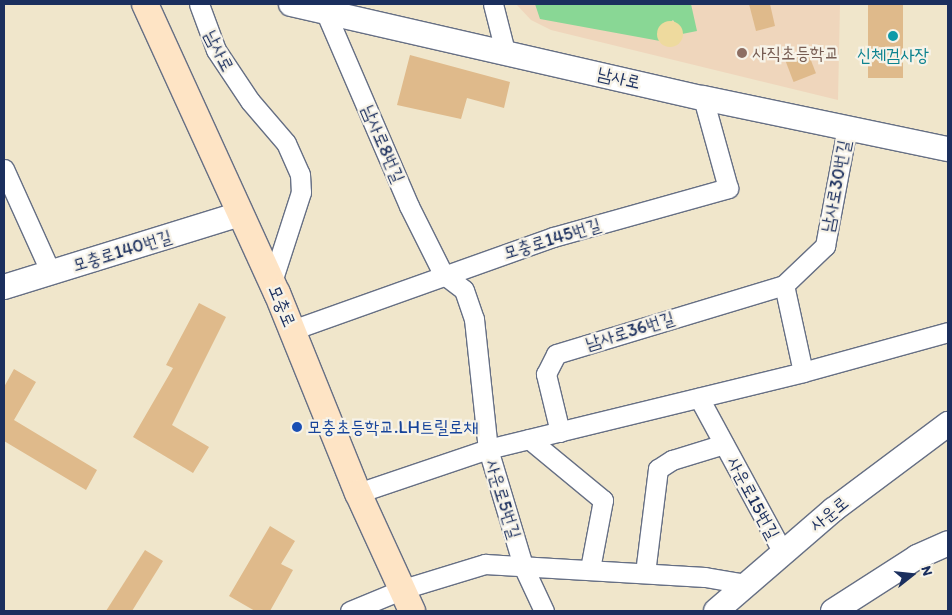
<!DOCTYPE html>
<meta charset="utf-8">
<style>
body{margin:0}
#map{position:relative;width:952px;height:615px;overflow:hidden;background:#f0e6cb;font-family:Itim,"Poor Story",sans-serif}
div>[style]{position:absolute}
.built>*{inset:0;background:#efd6bc}
.green>*{inset:0;background:#89d795}
.sand>*{inset:0;background:#eeda9e}
.round{border-radius:50%}
.building>*{inset:0;background:#dfba8b;transform-origin:0 0}
.roads{filter:drop-shadow(1px 0 #666f84) drop-shadow(-1px 0 #666f84) drop-shadow(0 1px #666f84) drop-shadow(0 -1px #666f84)}
.minor>*{height:19px;margin:-9.5px;padding:0 9.5px;transform-origin:9.5px;border-radius:9.5px;background:#fff}
.tertiary>*{height:24px;margin:-12px;padding:0 12px;transform-origin:12px;border-radius:12px;background:#fff}
.secondary>*{height:26px;margin:-13px;padding:0 13px;transform-origin:13px;border-radius:13px;background:#fee4c5}
.dots>*{width:14px;height:14px;translate:-50% -50%;box-sizing:border-box;border:2px solid #f7f3e8;border-radius:50%}
span{translate:-50% -50%;white-space:nowrap;text-align:center;line-height:1.15;-webkit-text-stroke:4.5px #f7f3e8;paint-order:stroke}
.street-label{font-size:18px;color:#1b2f5e}
.education-label{font-size:18px;color:#785e54}
.left{translate:0 -50%;text-align:left}
.culture-label{font-size:18px;color:#0d838f}
.transit-label{font-size:18px;color:#164399}
.frame{position:absolute;inset:0;border:5px solid #1b2f5e;pointer-events:none}
.north{position:absolute;left:887px;top:550px;width:50px;height:50px;-webkit-text-stroke:4px #f7f3e8;paint-order:stroke;rotate:74deg;font-size:14px;font-weight:700;line-height:20px;text-align:center;color:#1b2f5e}
.north::after{content:'';display:block;margin:auto;width:18px;height:22px;background:#1b2f5e;clip-path:polygon(50% 0,100% 100%,50% 72%,0 100%)}
</style>
<div id="map">
<div class="built">
<div style="clip-path:polygon(516px 4px,840px 4px,838px 100px,551px 30px,531px 20px)"></div>
</div>
<div class="green">
<div style="clip-path:polygon(535px 4px,691px 4px,697px 31px,682px 34px,673px 20px,658px 33px,660px 41px,540px 19px)"></div>
</div>
<div class="sand">
<div class="round" style="left:657px;top:21px;width:26px;height:26px"></div>
</div>
<div class="building">
<div style="clip-path:polygon(749px 4px,770px 4px,775px 26px,756px 31px)"></div>
<div style="left:868px;top:4px;width:35px;height:74px"></div>
<div style="left:807px;top:50px;width:25px;height:24px;rotate:69deg"></div>
<div style="clip-path:polygon(410px 55px,510px 82px,504px 108px,467px 98px,461px 119px,397px 105px)"></div>
<div style="clip-path:polygon(199px 303px,226px 317px,172px 425px,209px 447px,193px 473px,133px 437px,173px 368px,166px 365px)"></div>
<div style="clip-path:polygon(14px 369px,36px 382px,14px 420px,97px 470px,86px 490px,4px 441px,4px 387px)"></div>
<div style="clip-path:polygon(270px 526px,295px 541px,281px 564px,293px 570px,270px 611px,255px 611px,229px 596px)"></div>
<div style="clip-path:polygon(145px 550px,163px 561px,132px 611px,106px 611px)"></div>
</div>
<div class="roads">
<div class="minor">
<div style="left:199px;top:4px;width:49px;rotate:69.7deg"></div>
<div style="left:216px;top:50px;width:61px;rotate:56.3deg"></div>
<div style="left:250px;top:101px;width:55px;rotate:49.4deg"></div>
<div style="left:286px;top:143px;width:34px;rotate:66deg"></div>
<div style="left:300px;top:174px;width:18px;rotate:87deg"></div>
<div style="left:301px;top:192px;width:95px;rotate:107.9deg"></div>
<div style="left:322px;top:4px;width:220px;rotate:66.7deg"></div>
<div style="left:409px;top:206px;width:76px;rotate:63.4deg"></div>
<div style="left:443px;top:274px;width:26px;rotate:37deg"></div>
<div style="left:464px;top:290px;width:31px;rotate:71deg"></div>
<div style="left:474px;top:319px;width:131px;rotate:83.9deg"></div>
<div style="left:488px;top:449px;width:122px;rotate:73.3deg"></div>
<div style="left:523px;top:566px;width:50px;rotate:65deg"></div>
<div style="left:493px;top:4px;width:49px;rotate:75.7deg"></div>
<div style="left:4px;top:169px;width:114px;rotate:65.7deg"></div>
<div style="left:292px;top:330px;width:277px;rotate:-19.6deg"></div>
<div style="left:553px;top:237px;width:182px;rotate:-15.6deg"></div>
<div style="left:728px;top:188px;width:93px;rotate:-105.5deg"></div>
<div style="left:803px;top:372px;width:89px;rotate:-102.3deg"></div>
<div style="left:784px;top:285px;width:57px;rotate:-43.6deg"></div>
<div style="left:825px;top:246px;width:119px;rotate:-79.4deg"></div>
<div style="left:699px;top:398px;width:176px;rotate:61.5deg"></div>
<div style="left:560px;top:432px;width:60px;rotate:-103.6deg"></div>
<div style="left:546px;top:374px;width:22px;rotate:-63deg"></div>
<div style="left:556px;top:354px;width:238px;rotate:-16.8deg"></div>
<div style="left:529px;top:439px;width:96px;rotate:39.5deg"></div>
<div style="left:603px;top:500px;width:70px;rotate:100.7deg"></div>
<div style="left:358px;top:493px;width:137px;rotate:-18.7deg"></div>
<div style="left:488px;top:449px;width:324px;rotate:-13.7deg"></div>
<div style="left:803px;top:372px;width:150px;rotate:-15.4deg"></div>
<div style="left:645px;top:573px;width:105px;rotate:-82.9deg"></div>
<div style="left:658px;top:469px;width:17px;rotate:-33deg"></div>
<div style="left:672px;top:460px;width:54px;rotate:-17.1deg"></div>
<div style="left:350px;top:611px;width:57px;rotate:-22.5deg"></div>
<div style="left:403px;top:589px;width:86px;rotate:-17deg"></div>
<div style="left:485px;top:564px;width:220px;rotate:3.4deg"></div>
<div style="left:705px;top:577px;width:42px;rotate:9.7deg"></div>
</div>
<div class="tertiary">
<div style="left:291px;top:4px;width:423px;rotate:12.9deg"></div>
<div style="left:703px;top:98px;width:250px;rotate:11.8deg"></div>
<div style="left:4px;top:287px;width:247px;rotate:-17.2deg"></div>
<div style="left:716px;top:611px;width:155px;rotate:-40.8deg"></div>
<div style="left:833px;top:510px;width:144px;rotate:-36.8deg"></div>
<div style="left:833px;top:611px;width:100px;rotate:-32.7deg"></div>
<div style="left:917px;top:557px;width:34px;rotate:-24deg"></div>
</div>
<div class="secondary">
<div style="left:145px;top:4px;width:318px;rotate:65.5deg"></div>
<div style="left:277px;top:293px;width:216px;rotate:68deg"></div>
<div style="left:358px;top:493px;width:130px;rotate:65.4deg"></div>
</div>
</div>
<div class="dots">
<div style="left:893px;top:36px;background:#0f9aa8"></div>
<div style="left:742px;top:53px;background:#8d6e63"></div>
<div style="left:297px;top:427px;background:#1a4fb4"></div>
</div>
<div class="street-label">
<span style="left:219px;top:51px;rotate:63deg">남사로</span>
<span style="left:619px;top:78px;rotate:13deg">남사로</span>
<span style="left:383px;top:144px;rotate:67deg">남사로8번길</span>
<span style="left:836px;top:186px;rotate:-79deg">남사로30번길</span>
<span style="left:552px;top:239px;rotate:-17deg">모충로145번길</span>
<span style="left:122px;top:251px;rotate:-17deg">모충로140번길</span>
<span style="left:282px;top:306px;rotate:67deg">모충로</span>
<span style="left:630px;top:331px;rotate:-17deg">남사로36번길</span>
<span style="left:753px;top:498px;rotate:62deg">사운로15번길</span>
<span style="left:503px;top:499px;rotate:73deg">사운로5번길</span>
<span style="left:829px;top:514px;rotate:-39deg">사운로</span>
</div>
<div class="education-label">
<span class="left" style="left:752px;top:53px">사직초등학교</span>
</div>
<div class="culture-label">
<span style="left:893px;top:55px">신체검사장</span>
</div>
<div class="transit-label">
<span class="left" style="left:307px;top:427px">모충초등학교.LH트릴로채</span>
</div>
<div class="frame"></div>
<div class="north">N</div>
</div>
